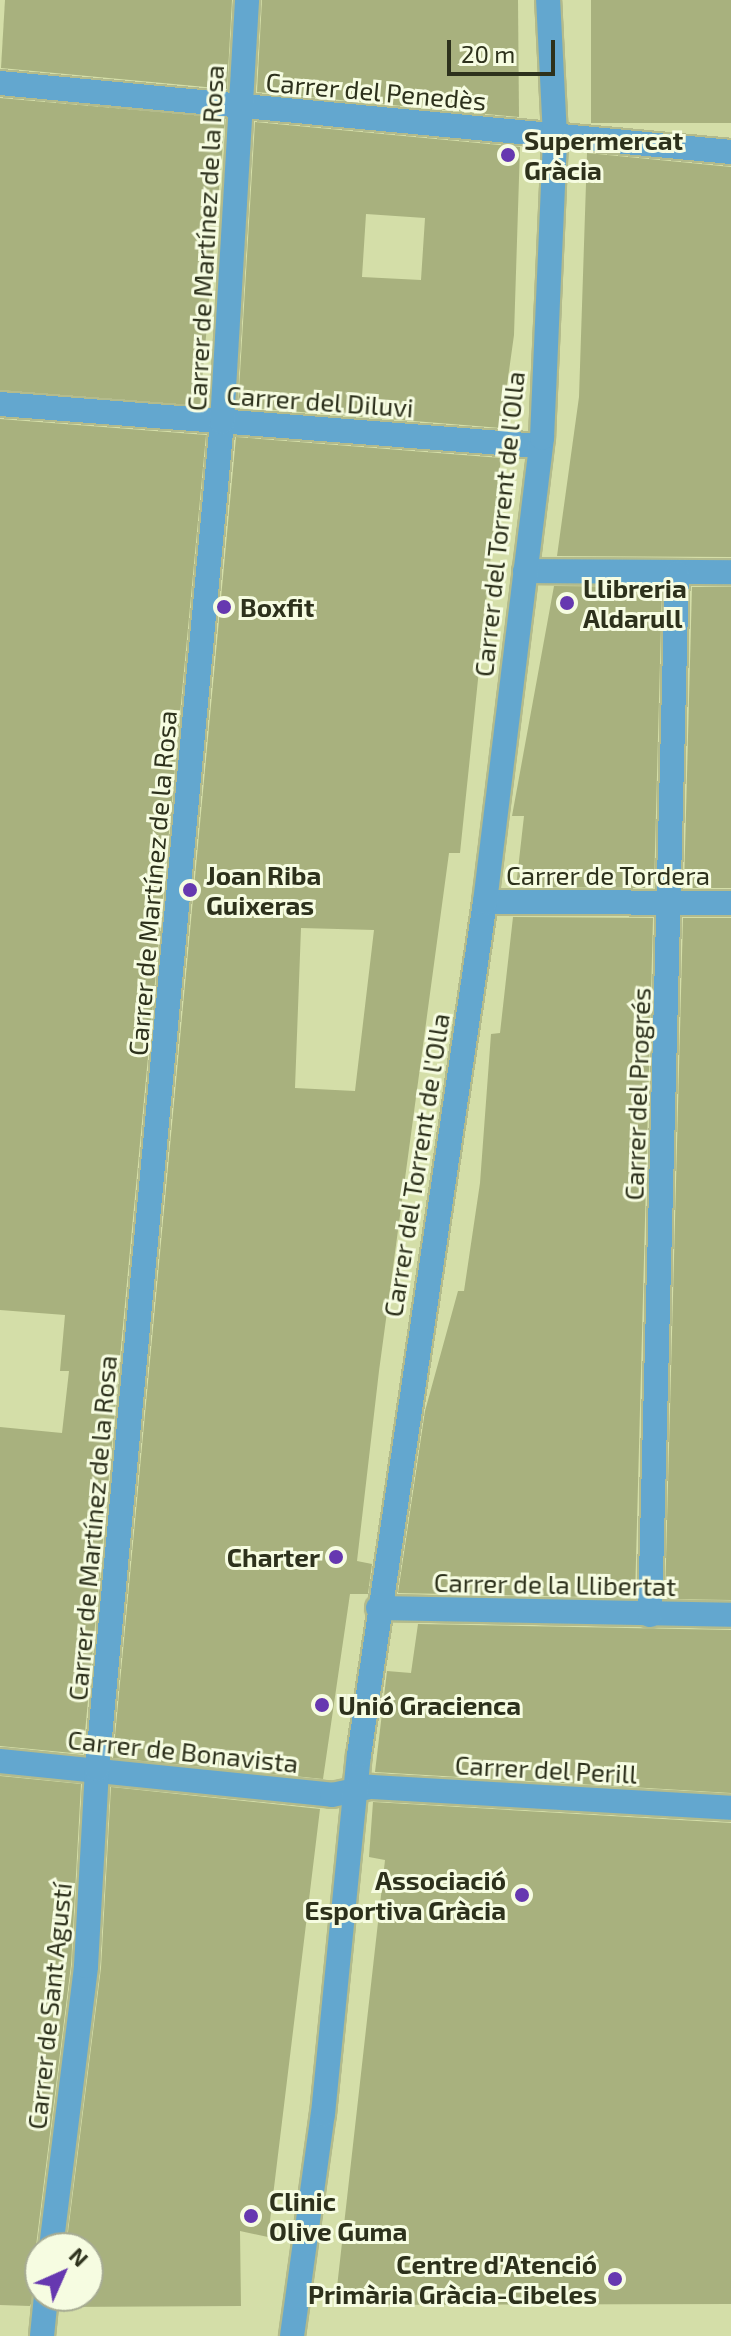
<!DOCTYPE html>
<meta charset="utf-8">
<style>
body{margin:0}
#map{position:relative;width:731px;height:2336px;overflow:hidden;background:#d4dea8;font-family:"Exo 2",sans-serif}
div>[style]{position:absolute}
.building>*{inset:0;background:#a8b17e;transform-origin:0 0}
.roads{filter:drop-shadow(2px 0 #b3bb8c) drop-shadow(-2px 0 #b3bb8c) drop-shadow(0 2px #b3bb8c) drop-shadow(0 -2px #b3bb8c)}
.street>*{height:24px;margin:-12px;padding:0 12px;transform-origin:12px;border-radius:12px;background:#63a7cf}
.dots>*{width:22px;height:22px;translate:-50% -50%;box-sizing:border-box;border:4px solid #f6fce1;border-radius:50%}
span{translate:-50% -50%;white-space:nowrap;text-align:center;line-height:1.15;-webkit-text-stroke:6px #f6fce1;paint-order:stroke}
.street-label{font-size:26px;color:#2d311c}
.poi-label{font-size:26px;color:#2d311c;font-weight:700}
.left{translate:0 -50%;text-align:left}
.right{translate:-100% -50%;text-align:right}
.north{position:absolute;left:24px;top:2232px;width:80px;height:80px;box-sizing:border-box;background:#f6fce1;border:2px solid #a6ab92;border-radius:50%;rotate:45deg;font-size:22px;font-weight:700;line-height:32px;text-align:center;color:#2d311c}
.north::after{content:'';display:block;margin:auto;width:28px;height:36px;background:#6638b0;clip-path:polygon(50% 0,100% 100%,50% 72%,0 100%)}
.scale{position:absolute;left:447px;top:40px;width:108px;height:36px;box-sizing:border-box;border:4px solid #2d311c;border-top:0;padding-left:10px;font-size:24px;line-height:28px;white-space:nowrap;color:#2d311c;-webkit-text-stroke:6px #f6fce1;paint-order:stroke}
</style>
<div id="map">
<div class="building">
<div style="clip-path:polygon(5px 0,232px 0,227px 89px,1px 68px)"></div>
<div style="clip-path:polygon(262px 0,518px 0,519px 117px,257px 92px)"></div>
<div style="left:591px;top:0;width:140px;height:123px"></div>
<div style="left:0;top:98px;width:226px;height:291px;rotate:5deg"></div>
<div style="clip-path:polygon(evenodd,255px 122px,520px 147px,514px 335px,501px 428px,238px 407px,255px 122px,366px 214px,425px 218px,421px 280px,362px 277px,366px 214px)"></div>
<div style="clip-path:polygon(587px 153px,731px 167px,731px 557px,557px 556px,579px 397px)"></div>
<div style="clip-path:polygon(0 419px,206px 435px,83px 1754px,0 1746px,0 1427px,62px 1433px,69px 1371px,60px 1371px,65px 1315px,0 1310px)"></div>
<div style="clip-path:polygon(evenodd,236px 437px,501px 458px,460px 853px,449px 853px,379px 1371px,357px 1561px,372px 1564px,368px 1594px,350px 1594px,323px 1779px,113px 1758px,236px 437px,301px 928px,374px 930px,355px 1091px,295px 1088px,301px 928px)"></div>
<div style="clip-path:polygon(554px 586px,662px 587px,654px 888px,516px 887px,524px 816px,512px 816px)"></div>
<div style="clip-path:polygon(692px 587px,731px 587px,731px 888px,684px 888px)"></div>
<div style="clip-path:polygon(513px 917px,653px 918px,635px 1598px,398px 1593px,425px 1411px,458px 1291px,464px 1291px,480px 1183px,491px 1034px,500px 1033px)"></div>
<div style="clip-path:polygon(683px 918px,731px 918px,731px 1600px,665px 1599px)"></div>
<div style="clip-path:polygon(418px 1624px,731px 1630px,731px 1793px,375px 1772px,387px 1671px,411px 1673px)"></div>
<div style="clip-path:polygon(0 1776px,81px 1784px,71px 1965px,36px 2246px,40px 2282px,30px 2306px,0 2305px)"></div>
<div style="clip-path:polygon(111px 1787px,320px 1809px,268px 2237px,240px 2231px,241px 2306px,60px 2307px,61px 2296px,88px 2296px,88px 2248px,66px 2248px,101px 1968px)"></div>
<div style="clip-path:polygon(373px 1802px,731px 1823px,731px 2304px,335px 2305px,385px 1860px,369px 1857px)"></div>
</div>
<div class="roads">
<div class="street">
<div style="left:0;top:83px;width:734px;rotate:5.39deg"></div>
<div style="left:0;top:404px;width:542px;rotate:4.45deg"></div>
<div style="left:525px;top:571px;width:206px;rotate:0.3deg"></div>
<div style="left:485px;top:902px;width:246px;rotate:0.2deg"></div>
<div style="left:378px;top:1608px;width:353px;rotate:1.1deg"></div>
<div style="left:650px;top:1615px;width:1042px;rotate:-88.52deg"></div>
<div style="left:0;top:1761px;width:334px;rotate:5.8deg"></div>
<div style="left:332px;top:1795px;width:40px;rotate:-12deg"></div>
<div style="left:371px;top:1787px;width:361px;rotate:3.3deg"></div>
<div style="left:51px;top:2248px;width:284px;rotate:-82.9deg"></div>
<div style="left:86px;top:1966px;width:197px;rotate:-86.8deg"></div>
<div style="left:97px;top:1769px;width:1353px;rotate:-84.7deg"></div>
<div style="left:222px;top:422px;width:423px;rotate:-86.6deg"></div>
<div style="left:42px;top:2336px;width:40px;rotate:-84.3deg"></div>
<div style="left:292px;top:2336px;width:224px;rotate:-82.1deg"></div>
<div style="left:323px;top:2114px;width:361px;rotate:-84.3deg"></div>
<div style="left:359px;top:1755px;width:862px;rotate:-81.6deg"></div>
<div style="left:485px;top:902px;width:467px;rotate:-83deg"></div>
<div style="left:542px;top:438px;width:302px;rotate:-87.5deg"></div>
<div style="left:555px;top:136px;width:136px;rotate:-92.9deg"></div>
</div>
</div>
<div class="dots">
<div style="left:508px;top:155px;background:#6638b0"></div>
<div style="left:567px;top:603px;background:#6638b0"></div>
<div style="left:224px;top:607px;background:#6638b0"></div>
<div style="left:190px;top:890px;background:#6638b0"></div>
<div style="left:336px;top:1557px;background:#6638b0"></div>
<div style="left:322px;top:1705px;background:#6638b0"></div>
<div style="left:522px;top:1895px;background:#6638b0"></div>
<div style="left:251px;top:2216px;background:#6638b0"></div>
<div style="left:615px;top:2279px;background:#6638b0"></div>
</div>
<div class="street-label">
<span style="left:376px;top:91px;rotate:5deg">Carrer del Penedès</span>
<span style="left:205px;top:238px;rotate:-87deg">Carrer de Martínez de la Rosa</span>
<span style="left:320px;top:401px;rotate:4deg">Carrer del Diluvi</span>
<span style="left:499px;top:524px;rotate:-84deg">Carrer del Torrent de l'Olla</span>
<span style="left:608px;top:875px">Carrer de Tordera</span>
<span style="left:152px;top:883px;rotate:-85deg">Carrer de Martínez de la Rosa</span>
<span style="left:637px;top:1094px;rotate:-88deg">Carrer del Progrés</span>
<span style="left:416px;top:1165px;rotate:-81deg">Carrer del Torrent de l'Olla</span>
<span style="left:92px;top:1528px;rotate:-85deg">Carrer de Martínez de la Rosa</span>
<span style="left:555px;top:1584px;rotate:1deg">Carrer de la Llibertat</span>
<span style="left:183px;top:1751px;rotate:6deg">Carrer de Bonavista</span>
<span style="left:546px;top:1769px;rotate:3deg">Carrer del Perill</span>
<span style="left:49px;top:2006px;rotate:-84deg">Carrer de Sant Agustí</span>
</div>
<div class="poi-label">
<span class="left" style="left:524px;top:155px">Supermercat<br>Gràcia</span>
<span class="left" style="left:583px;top:603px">Llibreria<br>Aldarull</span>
<span class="left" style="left:240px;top:607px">Boxfit</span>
<span class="left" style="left:206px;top:890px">Joan Riba<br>Guixeras</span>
<span class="right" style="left:320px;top:1557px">Charter</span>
<span class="left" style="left:338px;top:1705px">Unió Gracienca</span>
<span class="right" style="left:506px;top:1895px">Associació<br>Esportiva Gràcia</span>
<span class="left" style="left:269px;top:2216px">Clinic<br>Olive Guma</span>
<span class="right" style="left:597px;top:2279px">Centre d'Atenció<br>Primària Gràcia-Cibeles</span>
</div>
<div class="north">N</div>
<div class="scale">20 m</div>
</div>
